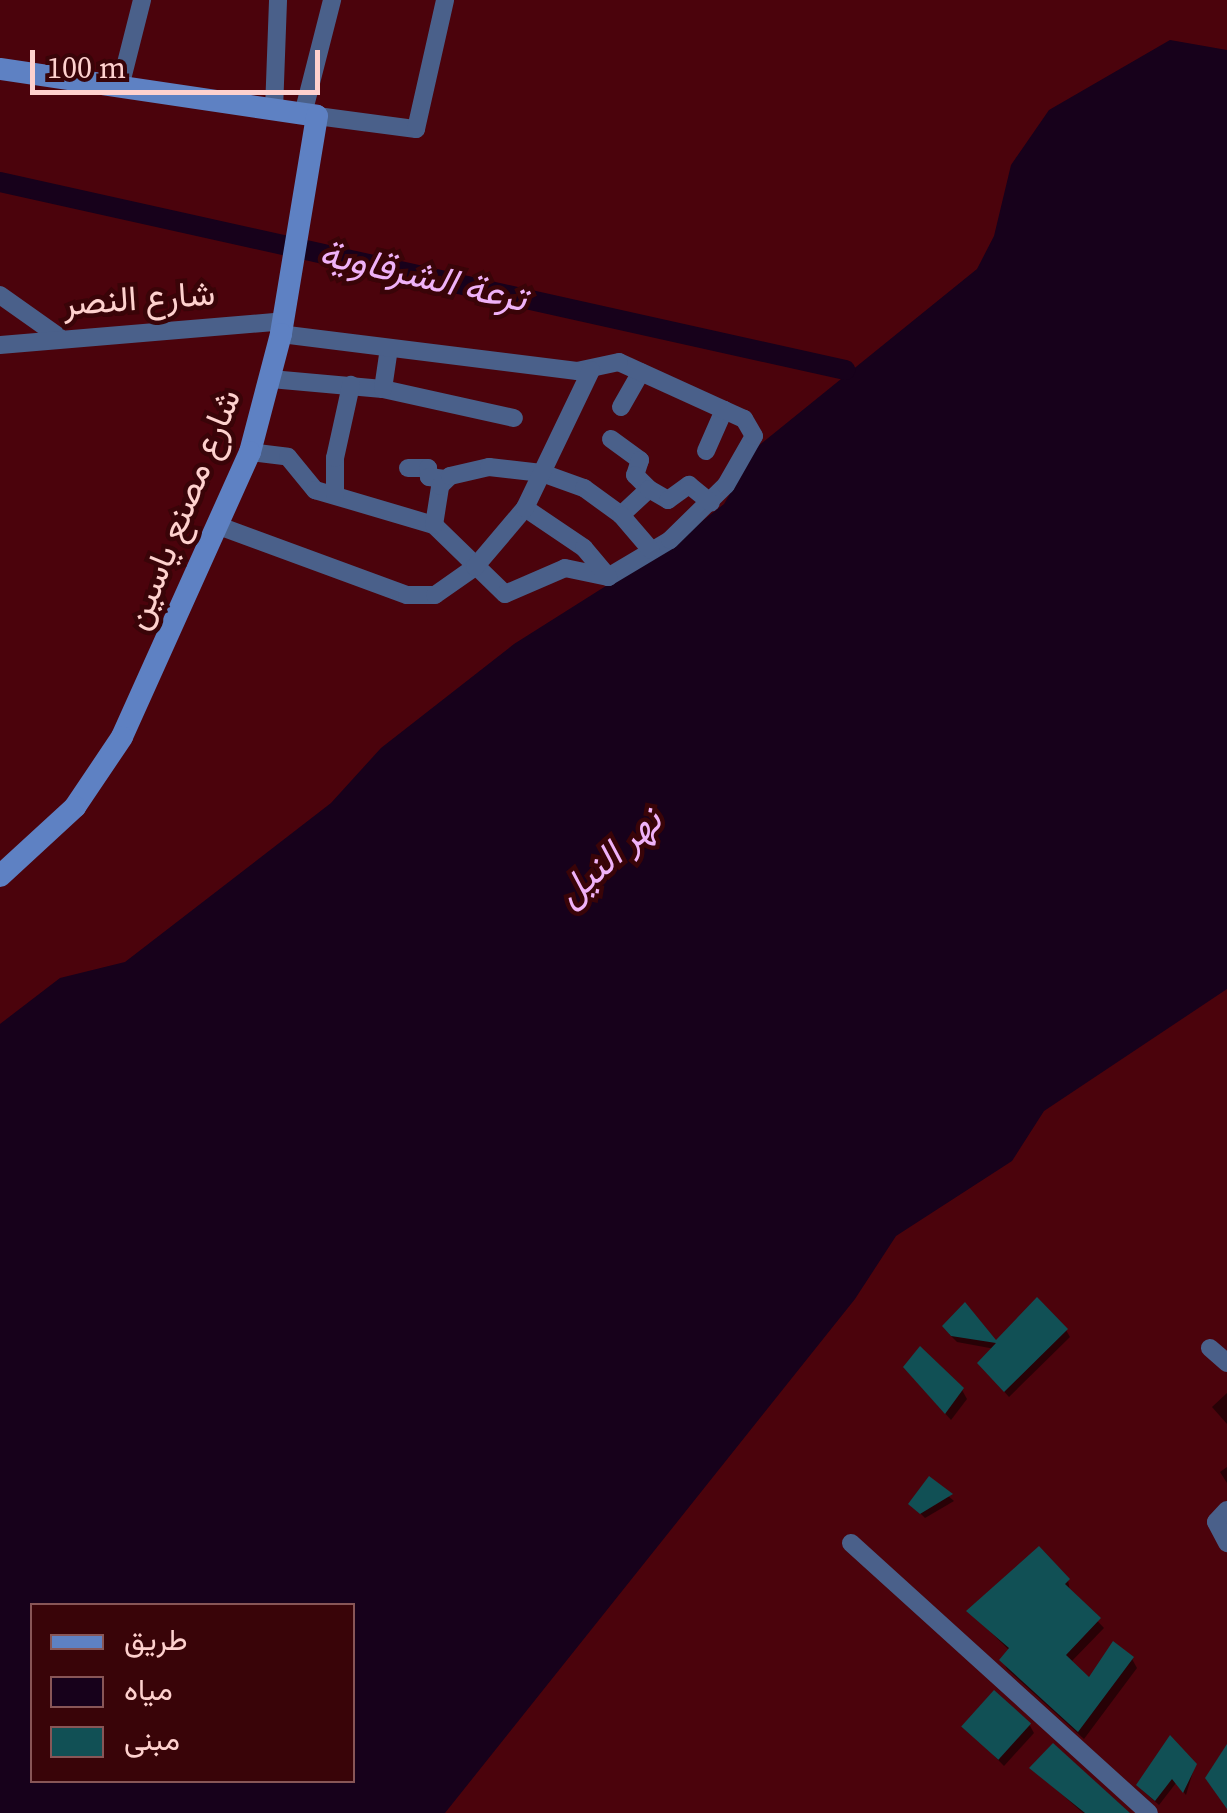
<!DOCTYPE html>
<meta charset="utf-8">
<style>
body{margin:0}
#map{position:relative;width:1227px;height:1813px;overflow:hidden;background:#4b030c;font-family:"Source Serif 4",Vazirmatn,serif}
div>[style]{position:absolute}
.water>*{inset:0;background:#17011b}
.shadow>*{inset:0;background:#0007}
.canal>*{height:20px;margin:-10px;padding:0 10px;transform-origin:10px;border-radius:10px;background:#17011b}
.building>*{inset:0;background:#115055;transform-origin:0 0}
.minor>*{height:18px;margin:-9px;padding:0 9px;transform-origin:9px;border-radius:9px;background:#4a608a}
.secondary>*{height:22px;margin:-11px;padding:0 11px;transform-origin:11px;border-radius:11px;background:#5e81c3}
span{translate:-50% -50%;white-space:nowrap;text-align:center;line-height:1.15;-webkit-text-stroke:9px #390408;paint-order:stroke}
.street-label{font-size:35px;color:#fed1ce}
.water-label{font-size:38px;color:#efb2f8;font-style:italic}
.legend{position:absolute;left:30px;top:1603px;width:325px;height:180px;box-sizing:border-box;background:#390408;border:2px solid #885657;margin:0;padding:12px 18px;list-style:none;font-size:30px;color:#fed1ce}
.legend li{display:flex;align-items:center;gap:20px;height:50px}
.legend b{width:50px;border:2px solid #885657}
.scale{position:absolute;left:30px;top:50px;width:290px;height:45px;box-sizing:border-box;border:5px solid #fed1ce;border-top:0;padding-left:12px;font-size:30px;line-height:35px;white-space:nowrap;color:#fed1ce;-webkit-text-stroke:8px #390408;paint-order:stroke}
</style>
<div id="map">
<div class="water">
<div style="clip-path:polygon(evenodd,1170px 40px,1227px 50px,1227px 989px,1044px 1111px,1012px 1161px,896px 1236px,855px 1299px,445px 1813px,0 1813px,0 1024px,60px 978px,125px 962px,331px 803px,381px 748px,514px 644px,674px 543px,724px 504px,757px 447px,977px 269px,994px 236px,1011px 165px,1049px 110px,1170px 40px,32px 1606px,352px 1606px,352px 1780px,32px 1780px,32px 1606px)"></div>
</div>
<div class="shadow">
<div style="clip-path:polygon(965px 1305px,996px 1344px,1066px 1330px,1070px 1337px,1009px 1397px,980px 1364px,995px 1349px,957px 1342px,949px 1334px)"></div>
<div style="clip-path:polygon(912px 1376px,962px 1390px,967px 1399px,951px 1420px)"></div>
<div style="clip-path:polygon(1227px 1393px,1227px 1424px,1212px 1407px)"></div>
<div style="clip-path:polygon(1227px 1467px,1227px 1483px,1220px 1472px)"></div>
<div style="clip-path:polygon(929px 1479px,954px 1501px,925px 1518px,911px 1504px)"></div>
<div style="clip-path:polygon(1068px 1580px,1070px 1592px,1104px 1628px,1070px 1663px,1090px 1681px,1132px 1659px,1137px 1668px,1084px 1739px,1007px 1669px,1002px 1660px,1010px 1651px,969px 1611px)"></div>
<div style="clip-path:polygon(1029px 1724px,1034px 1733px,1004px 1766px,969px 1730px)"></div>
<div style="clip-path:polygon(1195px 1765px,1186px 1795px,1176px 1783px,1159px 1805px,1142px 1790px)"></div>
<div style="clip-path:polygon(1032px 1768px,1127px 1813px,1083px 1813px)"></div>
</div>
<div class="canal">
<div style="left:0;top:182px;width:866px;rotate:12.54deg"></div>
</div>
<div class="building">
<div style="clip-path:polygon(1037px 1297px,1068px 1329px,1004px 1392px,977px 1363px,996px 1343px,951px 1336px,942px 1326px,965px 1302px,996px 1340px)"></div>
<div style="clip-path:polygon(920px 1346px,964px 1388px,945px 1414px,903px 1367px)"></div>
<div style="clip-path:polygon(929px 1476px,953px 1494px,920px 1514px,908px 1504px)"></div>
<div style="clip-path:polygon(1039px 1546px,1070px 1579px,1065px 1584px,1101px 1618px,1066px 1655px,1089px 1677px,1113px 1641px,1134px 1657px,1078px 1732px,999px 1660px,1009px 1648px,966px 1611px)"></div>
<div style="left:994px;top:1690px;width:50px;height:49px;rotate:42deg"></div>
<div style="clip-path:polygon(1170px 1735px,1197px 1764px,1183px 1793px,1172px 1779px,1155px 1801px,1136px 1785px)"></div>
<div style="clip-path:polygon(1053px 1743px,1130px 1813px,1085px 1813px,1029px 1768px)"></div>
<div style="clip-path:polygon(1227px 1744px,1227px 1809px,1205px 1778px)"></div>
</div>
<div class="minor">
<div style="left:120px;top:87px;width:90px;rotate:-75.8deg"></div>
<div style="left:274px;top:110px;width:110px;rotate:-87.9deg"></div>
<div style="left:303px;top:114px;width:118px;rotate:-75.7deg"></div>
<div style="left:317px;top:116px;width:100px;rotate:7.5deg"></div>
<div style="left:416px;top:129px;width:132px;rotate:-77.3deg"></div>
<div style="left:0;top:295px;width:71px;rotate:35.3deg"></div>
<div style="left:0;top:345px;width:284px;rotate:-4.8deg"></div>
<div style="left:271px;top:379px;width:112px;rotate:5.1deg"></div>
<div style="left:383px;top:389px;width:134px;rotate:12.5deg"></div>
<div style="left:383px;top:389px;width:41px;rotate:-81.7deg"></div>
<div style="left:621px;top:407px;width:40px;rotate:-60.3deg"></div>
<div style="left:611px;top:439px;width:36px;rotate:36deg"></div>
<div style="left:640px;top:460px;width:16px;rotate:108deg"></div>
<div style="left:635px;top:475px;width:20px;rotate:45deg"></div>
<div style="left:706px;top:451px;width:45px;rotate:-66.3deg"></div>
<div style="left:250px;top:452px;width:38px;rotate:7deg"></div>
<div style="left:288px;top:457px;width:43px;rotate:50.7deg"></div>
<div style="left:315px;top:490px;width:124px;rotate:16.4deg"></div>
<div style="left:434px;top:525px;width:99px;rotate:44.2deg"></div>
<div style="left:505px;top:594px;width:65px;rotate:-23.4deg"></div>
<div style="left:565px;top:568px;width:44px;rotate:11.8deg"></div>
<div style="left:608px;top:577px;width:72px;rotate:-30.8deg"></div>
<div style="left:670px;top:540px;width:78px;rotate:-44.5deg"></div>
<div style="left:726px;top:485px;width:56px;rotate:-60.3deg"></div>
<div style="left:754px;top:436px;width:20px;rotate:-120deg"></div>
<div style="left:744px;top:419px;width:137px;rotate:-155.5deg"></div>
<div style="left:619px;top:362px;width:43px;rotate:167.9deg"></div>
<div style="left:577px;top:371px;width:298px;rotate:-172.9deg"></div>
<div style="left:408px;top:468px;width:20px"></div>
<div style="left:428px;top:468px;width:9px;rotate:84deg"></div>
<div style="left:429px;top:477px;width:16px;rotate:7deg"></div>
<div style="left:335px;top:495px;width:37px;rotate:-90deg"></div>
<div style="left:335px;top:458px;width:75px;rotate:-77.6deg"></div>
<div style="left:525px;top:508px;width:71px;rotate:34.1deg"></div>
<div style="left:584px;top:548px;width:38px;rotate:50deg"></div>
<div style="left:621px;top:515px;width:38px;rotate:-43deg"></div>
<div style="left:649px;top:489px;width:22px;rotate:30deg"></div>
<div style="left:668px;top:500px;width:26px;rotate:-36deg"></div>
<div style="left:689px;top:485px;width:28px;rotate:39deg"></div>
<div style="left:434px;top:525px;width:39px;rotate:-81deg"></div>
<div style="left:440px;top:486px;width:14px;rotate:-45deg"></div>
<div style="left:450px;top:476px;width:40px;rotate:-13deg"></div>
<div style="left:489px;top:467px;width:53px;rotate:6.5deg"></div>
<div style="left:542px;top:473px;width:45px;rotate:19.7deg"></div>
<div style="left:584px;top:488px;width:46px;rotate:36.1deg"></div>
<div style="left:621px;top:515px;width:46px;rotate:49.4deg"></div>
<div style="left:219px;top:526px;width:200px;rotate:20.2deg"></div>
<div style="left:407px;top:595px;width:28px"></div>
<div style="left:435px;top:595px;width:49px;rotate:-35deg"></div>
<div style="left:475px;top:567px;width:77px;rotate:-49.7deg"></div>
<div style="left:525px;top:508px;width:153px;rotate:-64.4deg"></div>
<div style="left:1210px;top:1348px;width:23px;rotate:41deg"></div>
<div style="left:1227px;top:1510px;width:16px;rotate:133deg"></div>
<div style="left:1216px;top:1522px;width:24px;rotate:62deg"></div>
<div style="left:851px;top:1543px;width:402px;rotate:42.2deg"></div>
</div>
<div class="secondary">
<div style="left:0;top:69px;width:320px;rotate:8.4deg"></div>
<div style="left:317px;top:116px;width:221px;rotate:99.4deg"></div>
<div style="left:281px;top:334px;width:122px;rotate:104.7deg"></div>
<div style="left:250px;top:452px;width:312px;rotate:114.2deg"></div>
<div style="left:122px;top:737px;width:84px;rotate:123.9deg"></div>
<div style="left:75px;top:807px;width:102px;rotate:137.4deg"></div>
</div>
<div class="street-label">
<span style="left:139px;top:298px;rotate:-4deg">شارع النصر</span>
<span style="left:182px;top:509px;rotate:-68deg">شارع مصنع ياسين</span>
</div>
<div class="water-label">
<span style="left:423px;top:276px;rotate:13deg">ترعة الشرقاوية</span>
<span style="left:609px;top:857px;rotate:-42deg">نهر النيل</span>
</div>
<ul class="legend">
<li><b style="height:12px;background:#5e81c3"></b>طريق</li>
<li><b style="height:28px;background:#17011b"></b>مياه</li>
<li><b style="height:28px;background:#115055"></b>مبنى</li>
</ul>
<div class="scale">100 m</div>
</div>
